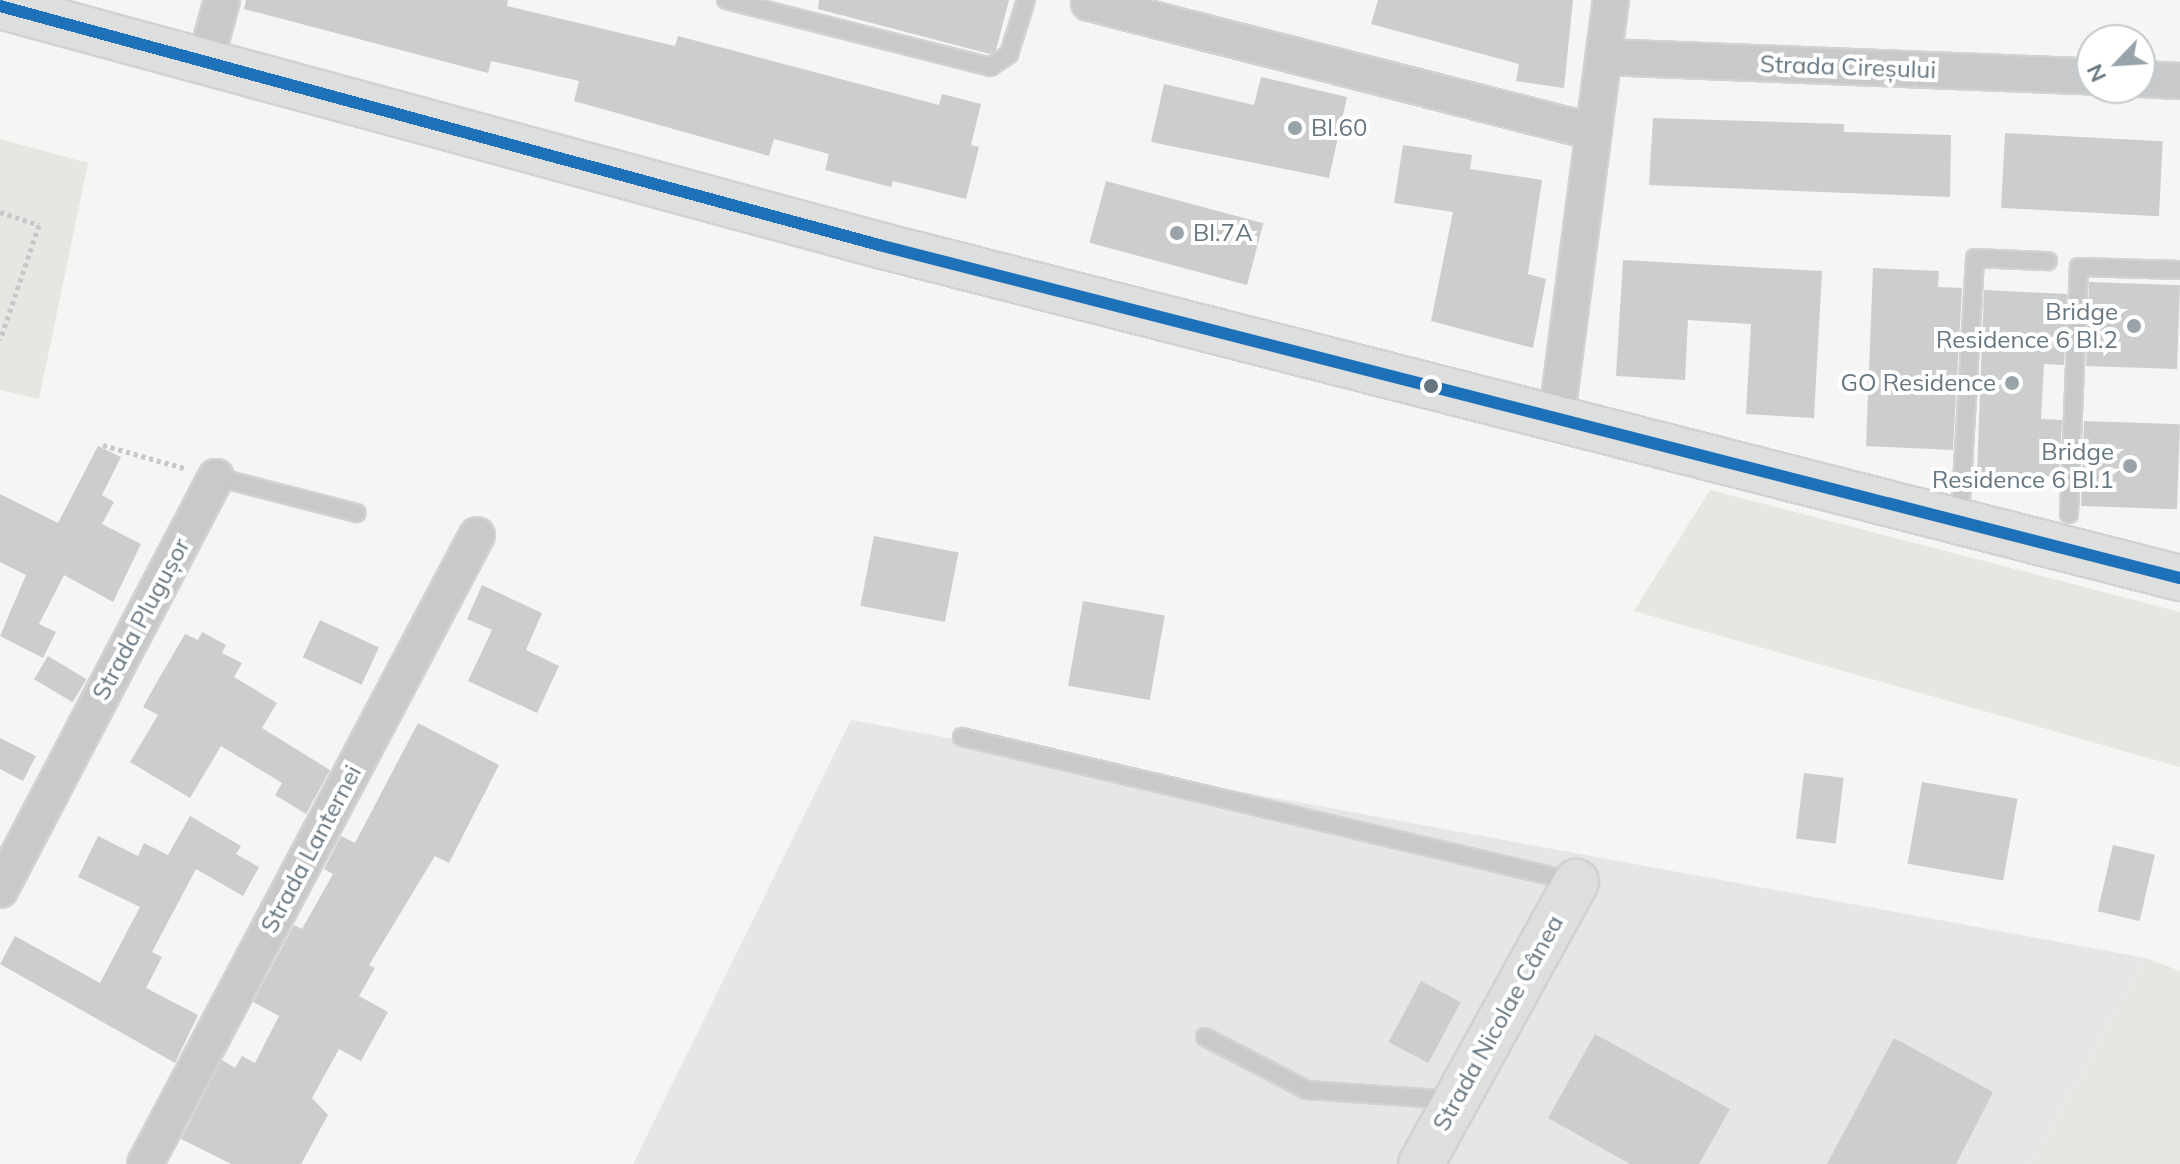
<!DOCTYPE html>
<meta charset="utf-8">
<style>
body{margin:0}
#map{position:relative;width:2180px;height:1164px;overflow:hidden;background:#f5f5f4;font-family:Mulish,sans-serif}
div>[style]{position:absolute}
.built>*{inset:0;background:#e5e7e7}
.green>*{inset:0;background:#e4e7e2}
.building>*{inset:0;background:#cbcdce;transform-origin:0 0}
.path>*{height:5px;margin-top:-2.5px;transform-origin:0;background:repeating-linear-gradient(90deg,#c5c7c8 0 4px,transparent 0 8px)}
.roads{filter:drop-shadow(2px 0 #d1d2d2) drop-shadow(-2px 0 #d1d2d2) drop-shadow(0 2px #d1d2d2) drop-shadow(0 -2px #d1d2d2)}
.lane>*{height:16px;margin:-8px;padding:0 8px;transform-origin:8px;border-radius:8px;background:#c8c9ca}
.street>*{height:34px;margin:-17px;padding:0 17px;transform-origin:17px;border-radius:17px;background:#c8c9ca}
.secondary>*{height:44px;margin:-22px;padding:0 22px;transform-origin:22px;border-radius:22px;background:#dddede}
.bus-1>*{height:12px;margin:-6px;padding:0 6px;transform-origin:6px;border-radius:6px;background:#1d71b8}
.dots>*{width:22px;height:22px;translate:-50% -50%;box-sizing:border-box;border:4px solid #fff;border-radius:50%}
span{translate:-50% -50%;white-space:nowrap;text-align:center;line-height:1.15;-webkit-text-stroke:8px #fff;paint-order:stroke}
.street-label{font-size:24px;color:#677782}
.poi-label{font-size:24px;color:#677782}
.left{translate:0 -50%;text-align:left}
.right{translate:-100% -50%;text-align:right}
.north{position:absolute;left:2076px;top:24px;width:80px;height:80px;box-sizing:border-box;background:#fff;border:2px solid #c2c9cd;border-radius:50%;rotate:245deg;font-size:22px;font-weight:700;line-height:32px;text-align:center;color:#677782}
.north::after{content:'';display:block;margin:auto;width:28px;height:36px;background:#99a3aa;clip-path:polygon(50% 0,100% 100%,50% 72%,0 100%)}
</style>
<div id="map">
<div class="built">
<div style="clip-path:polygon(851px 720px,2146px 958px,2031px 1164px,633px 1164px)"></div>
</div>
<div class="green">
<div style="clip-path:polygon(0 139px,88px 163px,39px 399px,0 390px)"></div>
<div style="clip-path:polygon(1710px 490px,2180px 612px,2180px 767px,1634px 611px)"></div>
<div style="clip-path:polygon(2146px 958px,2180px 971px,2180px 1164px,2031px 1164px)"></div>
</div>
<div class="building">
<div style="clip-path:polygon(246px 0,508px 0,507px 6px,675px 46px,678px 36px,939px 105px,942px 94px,981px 104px,971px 145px,979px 147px,966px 199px,893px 181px,891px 187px,825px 170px,829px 154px,774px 139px,769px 156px,574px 101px,579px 81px,491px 61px,488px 73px,244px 9px)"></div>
<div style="clip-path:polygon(819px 0,1009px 0,996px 50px,990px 54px,818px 9px)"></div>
<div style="clip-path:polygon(1378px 0,1573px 0,1564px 88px,1516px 81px,1519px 64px,1371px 24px)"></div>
<div style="clip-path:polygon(1261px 77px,1347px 97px,1329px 178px,1151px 142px,1164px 84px,1254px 105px)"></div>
<div style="clip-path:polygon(1653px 118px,1844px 124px,1844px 132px,1951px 135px,1950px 197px,1649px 185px)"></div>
<div style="left:2005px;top:133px;width:158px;height:75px;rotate:3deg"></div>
<div style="clip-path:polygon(1403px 145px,1472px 155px,1470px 169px,1542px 180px,1528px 274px,1546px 279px,1533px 348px,1431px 321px,1453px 212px,1394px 203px)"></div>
<div style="left:1106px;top:181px;width:163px;height:64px;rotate:15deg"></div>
<div style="clip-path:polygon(1623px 260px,1822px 271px,1814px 418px,1746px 414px,1751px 324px,1688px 320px,1685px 380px,1616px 376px)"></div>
<div style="clip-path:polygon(1873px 268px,1939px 271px,1938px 287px,1962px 288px,1953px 450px,1866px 446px)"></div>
<div style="left:2089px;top:282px;width:91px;height:84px;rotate:2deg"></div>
<div style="clip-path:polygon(1984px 290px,2067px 294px,2064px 365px,2044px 364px,2041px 419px,2062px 420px,2059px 477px,1977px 473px)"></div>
<div style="left:2084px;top:421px;width:96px;height:85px;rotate:2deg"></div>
<div style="clip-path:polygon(98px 446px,121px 457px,102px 495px,114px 502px,102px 524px,141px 544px,113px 602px,64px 575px,39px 624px,56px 632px,43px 658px,0 636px,26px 575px,0 562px,0 494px,58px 523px)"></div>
<div style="left:874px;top:536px;width:86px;height:71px;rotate:11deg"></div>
<div style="clip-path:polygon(482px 585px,542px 613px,526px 650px,559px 666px,537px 713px,468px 681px,492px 630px,467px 619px)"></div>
<div style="left:1083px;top:601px;width:83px;height:86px;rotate:10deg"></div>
<div style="left:320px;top:620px;width:65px;height:41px;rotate:25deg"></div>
<div style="clip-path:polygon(202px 632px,226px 645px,222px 653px,242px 663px,234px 677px,277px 703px,262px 728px,330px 770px,306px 814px,275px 795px,282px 783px,221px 746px,190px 798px,130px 762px,158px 715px,143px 707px,158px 680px,185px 634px,198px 640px)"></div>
<div style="left:48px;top:656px;width:45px;height:27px;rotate:31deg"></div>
<div style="clip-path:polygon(418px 723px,499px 765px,449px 863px,435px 856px,369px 965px,375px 968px,359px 996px,388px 1012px,361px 1061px,339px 1049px,312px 1098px,328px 1115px,301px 1164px,231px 1164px,181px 1139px,222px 1060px,235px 1068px,242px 1056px,255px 1063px,279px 1016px,253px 1002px,294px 925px,302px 929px,333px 874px,324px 869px,341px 836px,355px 843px)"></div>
<div style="clip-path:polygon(0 738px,36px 756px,23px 781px,0 769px)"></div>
<div style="left:1804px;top:773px;width:40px;height:66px;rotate:7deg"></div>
<div style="left:1922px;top:782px;width:97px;height:83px;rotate:10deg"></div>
<div style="clip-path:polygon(190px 816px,241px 846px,236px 854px,259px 867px,243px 896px,196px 869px,152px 952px,162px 957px,146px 988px,198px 1015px,175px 1063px,0 964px,15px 936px,100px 983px,140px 907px,78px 877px,98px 836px,138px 856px,144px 843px,168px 855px)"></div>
<div style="left:2113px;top:845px;width:43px;height:68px;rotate:13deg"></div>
<div style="left:1421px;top:981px;width:45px;height:69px;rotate:28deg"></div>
<div style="clip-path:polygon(1595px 1034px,1730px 1109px,1699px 1164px,1630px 1164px,1548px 1118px)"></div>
<div style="clip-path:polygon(1894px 1038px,1993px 1092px,1956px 1164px,1827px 1164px)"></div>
</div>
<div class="path">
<div style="left:0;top:212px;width:41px;rotate:18.4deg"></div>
<div style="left:39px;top:225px;width:121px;rotate:108.7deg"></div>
<div style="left:103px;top:445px;width:84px;rotate:15.9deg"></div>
</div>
<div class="roads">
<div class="lane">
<div style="left:726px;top:0;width:272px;rotate:14.2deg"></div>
<div style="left:990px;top:67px;width:23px;rotate:-34deg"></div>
<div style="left:1009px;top:54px;width:57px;rotate:-72.5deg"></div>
<div style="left:216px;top:477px;width:145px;rotate:14.4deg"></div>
<div style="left:2069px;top:514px;width:247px;rotate:-87.7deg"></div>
<div style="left:2079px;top:267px;width:101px;rotate:1.7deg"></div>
<div style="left:1960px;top:519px;width:261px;rotate:-86.7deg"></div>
<div style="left:1975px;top:258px;width:73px;rotate:2.4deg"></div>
<div style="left:962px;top:737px;width:627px;rotate:13.28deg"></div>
<div style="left:1205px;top:1037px;width:115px;rotate:27.5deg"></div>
<div style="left:1307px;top:1090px;width:147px;rotate:3.9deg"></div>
</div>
<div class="street">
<div style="left:1089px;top:3px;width:521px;rotate:14.33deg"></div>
<div style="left:1604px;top:57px;width:488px;rotate:2.3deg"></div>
<div style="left:205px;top:63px;width:65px;rotate:-74.9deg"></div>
<div style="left:2140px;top:79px;width:40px;rotate:2.9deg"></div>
<div style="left:1556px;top:422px;width:426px;rotate:-82.6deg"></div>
<div style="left:0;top:890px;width:466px;rotate:-62.4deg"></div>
<div style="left:145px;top:1164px;width:711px;rotate:-62.17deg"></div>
</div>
<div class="secondary">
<div style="left:0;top:6px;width:911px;rotate:15.21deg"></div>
<div style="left:879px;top:245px;width:1343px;rotate:14.36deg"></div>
<div style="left:1421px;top:1164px;width:322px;rotate:-61.2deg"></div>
</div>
</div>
<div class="bus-1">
<div style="left:0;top:6px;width:911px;rotate:15.21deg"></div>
<div style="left:879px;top:245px;width:1343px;rotate:14.36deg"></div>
</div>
<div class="dots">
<div style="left:1295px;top:128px;background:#99a3aa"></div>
<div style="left:1177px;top:233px;background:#99a3aa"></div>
<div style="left:2134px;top:326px;background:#99a3aa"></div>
<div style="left:2012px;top:383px;background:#99a3aa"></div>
<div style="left:1431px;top:386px;background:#677782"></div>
<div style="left:2130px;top:466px;background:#99a3aa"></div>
</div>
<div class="street-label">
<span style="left:1848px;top:67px;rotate:2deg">Strada Cireșului</span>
<span style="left:141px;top:619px;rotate:-62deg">Strada Plugușor</span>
<span style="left:311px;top:849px;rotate:-62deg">Strada Lanternei</span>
<span style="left:1498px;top:1023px;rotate:-61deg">Strada Nicolae Cânea</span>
</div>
<div class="poi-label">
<span class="left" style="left:1311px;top:128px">Bl.60</span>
<span class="left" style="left:1193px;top:233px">Bl.7A</span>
<span class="right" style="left:2118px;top:326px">Bridge<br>Residence 6 Bl.2</span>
<span class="right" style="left:1996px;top:383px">GO Residence</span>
<span class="right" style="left:2114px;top:466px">Bridge<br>Residence 6 Bl.1</span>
</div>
<div class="north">N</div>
</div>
